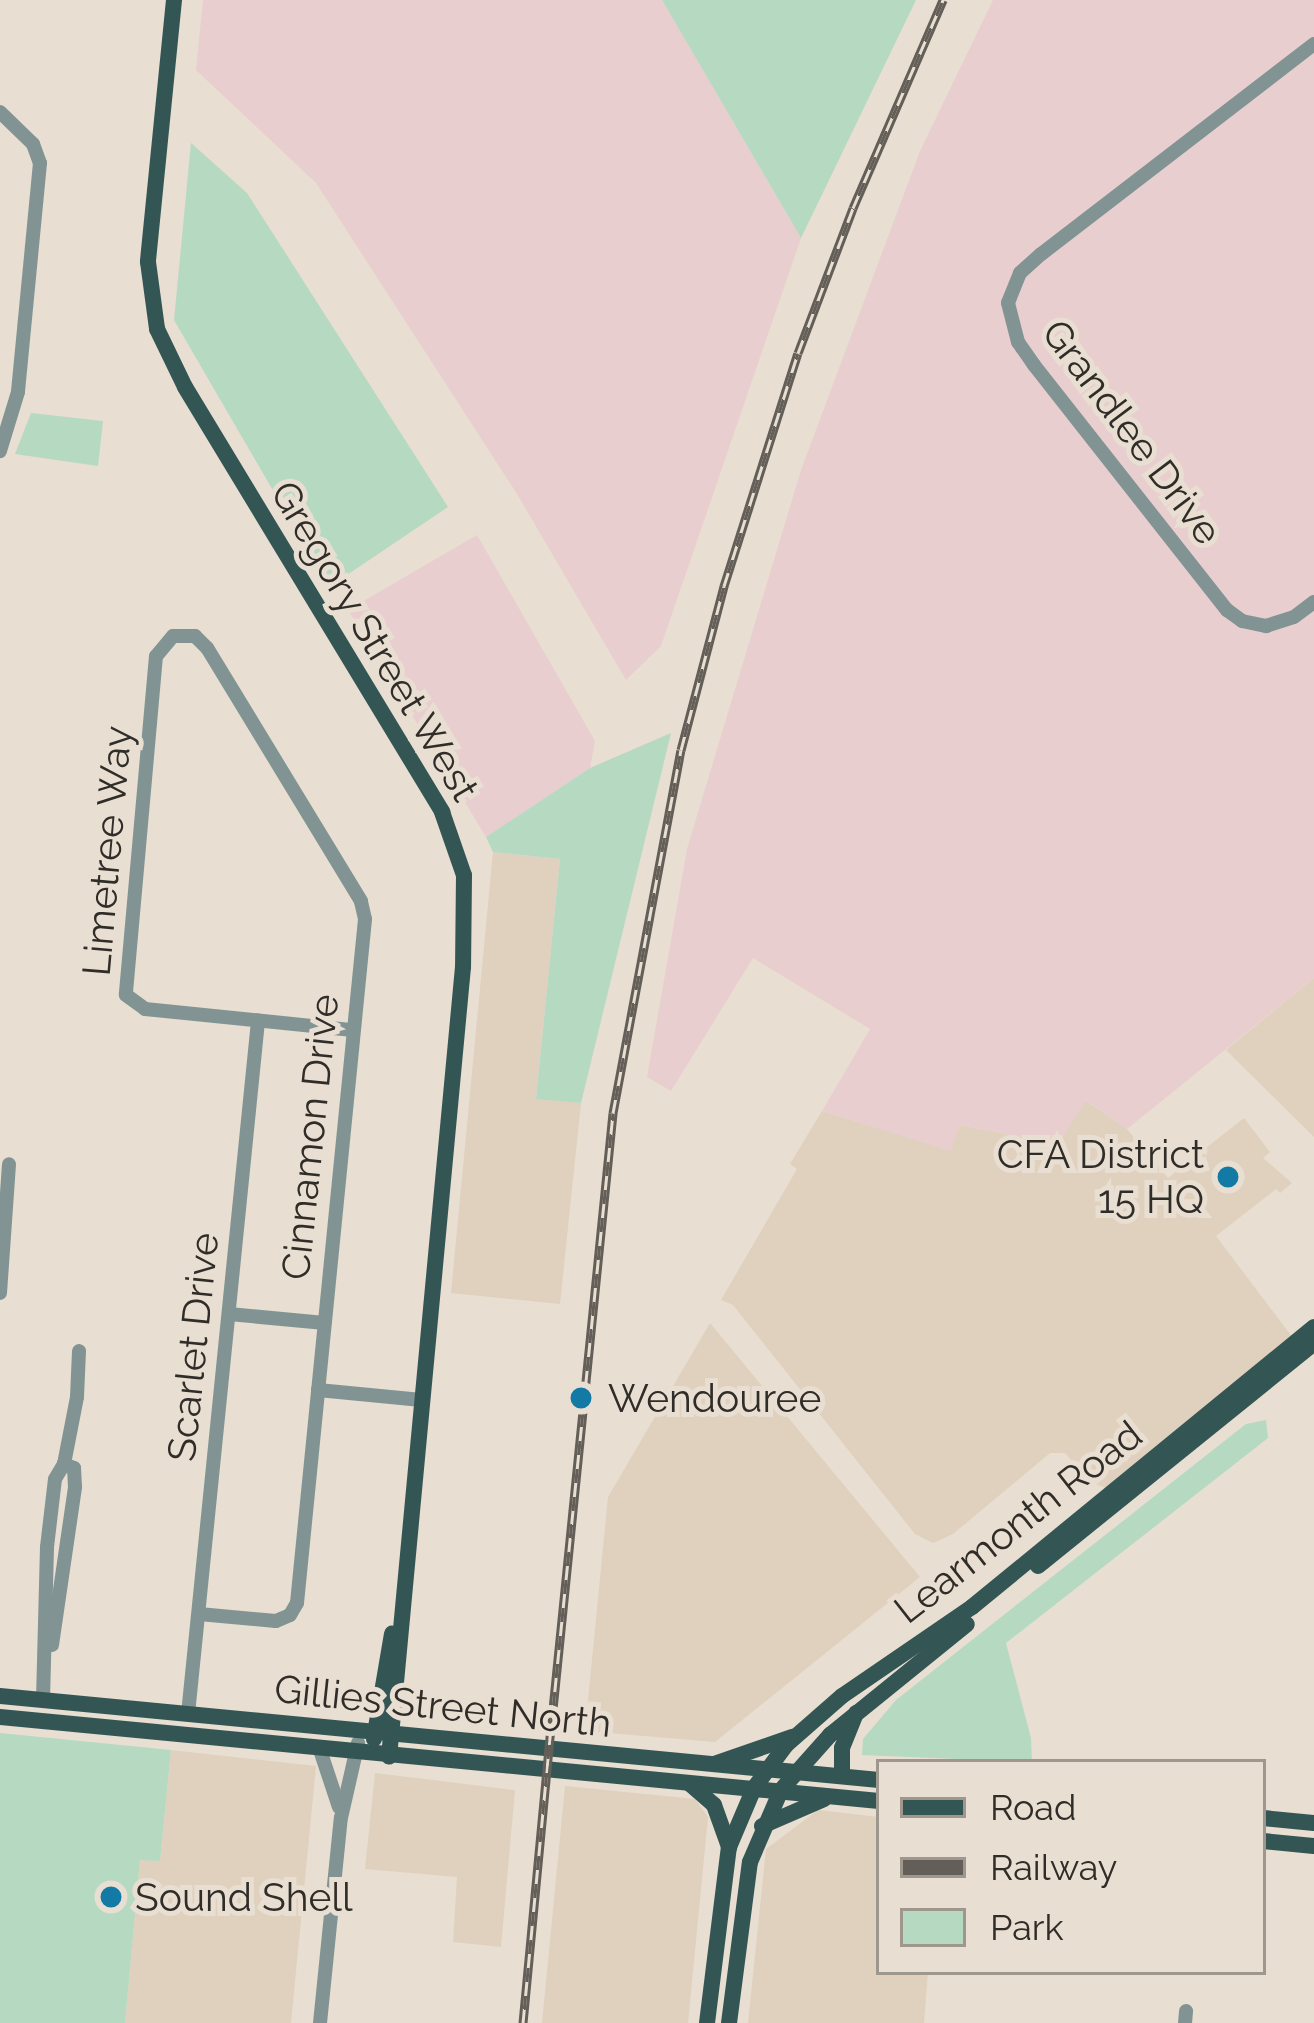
<!DOCTYPE html>
<style>
body{margin:0}
#map{position:relative;width:1314px;height:2023px;overflow:hidden;background:#e8ded1;font-family:Raleway,sans-serif}
div>[style]{position:absolute}
.built>*{inset:0;background:#e0d1be}
.industrial>*{inset:0;background:#e9ced0}
.green>*{inset:0;background:#b6d9c2}
.minor>*{height:14px;margin:-7px;padding:0 7px;transform-origin:7px;border-radius:7px;background:#819493}
.major>*{height:16px;margin:-8px;padding:0 8px;transform-origin:8px;border-radius:8px;background:#335655}
.rail>*{height:9px;margin-top:-4.5px;transform-origin:0;background:repeating-linear-gradient(90deg,#e8ded1 0 14px,#635e57 0 28px);box-sizing:border-box;border-block:3px solid #635e57}
.dots>*{width:33px;height:33px;translate:-50% -50%;box-sizing:border-box;border:6px solid #e8ded1;border-radius:50%}
span{translate:-50% -50%;white-space:nowrap;text-align:center;line-height:1.15;-webkit-text-stroke:10px #e8ded1;paint-order:stroke}
.street-label{font-size:39px;color:#302c28}
.poi-label{font-size:39px;color:#302c28}
.right{translate:-100% -50%;text-align:right}
.left{translate:0 -50%;text-align:left}
.legend{position:absolute;left:876px;top:1759px;width:390px;height:216px;box-sizing:border-box;background:#e8ded1;border:3px solid #9e978d;margin:0;padding:15px 21px;list-style:none;font-size:36px;color:#302c28}
.legend li{display:flex;align-items:center;gap:24px;height:60px}
.legend b{width:60px;border:3px solid #9e978d}
</style>
<div id="map">
<div class="built">
<div style="clip-path:polygon(493px 852px,560px 859px,536px 1098px,581px 1103px,560px 1304px,451px 1293px)"></div>
<div style="clip-path:polygon(1314px 978px,1314px 1137px,1226px 1050px)"></div>
<div style="clip-path:polygon(1085px 1100px,1127px 1129px,1168px 1178px,1244px 1118px,1270px 1152px,1263px 1158px,1292px 1183px,1280px 1193px,1276px 1189px,1216px 1236px,1296px 1342px,1112px 1490px,1092px 1483px,1065px 1453px,1050px 1453px,953px 1534px,933px 1543px,915px 1534px,733px 1305px,721px 1300px,797px 1169px,790px 1164px,822px 1111px,950px 1150px,960px 1125px,1058px 1144px)"></div>
<div style="clip-path:polygon(710px 1323px,920px 1577px,715px 1742px,585px 1731px,608px 1497px)"></div>
<div style="clip-path:polygon(171px 1750px,316px 1766px,291px 2023px,125px 2023px,140px 1859px,160px 1861px)"></div>
<div style="clip-path:polygon(375px 1773px,515px 1790px,501px 1947px,453px 1942px,457px 1877px,365px 1869px)"></div>
<div style="clip-path:polygon(565px 1786px,695px 1799px,708px 1817px,688px 2023px,542px 2023px)"></div>
<div style="clip-path:polygon(818px 1810px,879px 1817px,879px 1972px,928px 1972px,924px 2023px,748px 2023px,766px 1849px)"></div>
</div>
<div class="industrial">
<div style="clip-path:polygon(203px 0,662px 0,801px 238px,661px 646px,626px 680px,517px 494px,316px 183px,196px 70px)"></div>
<div style="clip-path:polygon(993px 0,1314px 0,1314px 978px,1127px 1129px,1086px 1100px,1058px 1144px,960px 1125px,951px 1151px,822px 1111px,870px 1029px,753px 958px,671px 1091px,647px 1077px,687px 849px,801px 470px,920px 151px)"></div>
<div style="clip-path:polygon(477px 535px,595px 741px,590px 768px,486px 837px,348px 610px)"></div>
</div>
<div class="green">
<div style="clip-path:polygon(662px 0,916px 0,801px 238px)"></div>
<div style="clip-path:polygon(191px 143px,247px 193px,448px 507px,329px 587px,174px 320px)"></div>
<div style="clip-path:polygon(31px 413px,103px 421px,98px 466px,15px 454px)"></div>
<div style="clip-path:polygon(671px 733px,581px 1103px,536px 1099px,560px 859px,493px 852px,486px 837px,590px 768px)"></div>
<div style="clip-path:polygon(1266px 1420px,1268px 1438px,1006px 1643px,1031px 1738px,1032px 1762px,862px 1755px,863px 1739px,896px 1700px,1246px 1424px)"></div>
<div style="clip-path:polygon(0 1733px,171px 1750px,160px 1861px,140px 1860px,125px 2023px,0 2023px)"></div>
</div>
<div class="minor">
<div style="left:1314px;top:44px;width:344px;rotate:142.4deg"></div>
<div style="left:1041px;top:254px;width:28px;rotate:138deg"></div>
<div style="left:1020px;top:273px;width:32px;rotate:112deg"></div>
<div style="left:1008px;top:303px;width:40px;rotate:75.6deg"></div>
<div style="left:1018px;top:342px;width:28px;rotate:55deg"></div>
<div style="left:1034px;top:365px;width:312px;rotate:51.8deg"></div>
<div style="left:1227px;top:610px;width:19px;rotate:36deg"></div>
<div style="left:1242px;top:621px;width:25px;rotate:12deg"></div>
<div style="left:1266px;top:626px;width:29px;rotate:-18deg"></div>
<div style="left:1294px;top:617px;width:25px;rotate:-37deg"></div>
<div style="left:0;top:112px;width:46px;rotate:44.1deg"></div>
<div style="left:33px;top:144px;width:20px;rotate:70deg"></div>
<div style="left:40px;top:163px;width:230px;rotate:95.5deg"></div>
<div style="left:18px;top:392px;width:62px;rotate:107deg"></div>
<div style="left:0;top:1293px;width:129px;rotate:-86deg"></div>
<div style="left:229px;top:1314px;width:96px;rotate:5.4deg"></div>
<div style="left:318px;top:1390px;width:104px;rotate:5.5deg"></div>
<div style="left:199px;top:1614px;width:77px;rotate:5.2deg"></div>
<div style="left:276px;top:1621px;width:15px;rotate:-23deg"></div>
<div style="left:290px;top:1615px;width:14px;rotate:-60deg"></div>
<div style="left:297px;top:1603px;width:687px;rotate:-84.32deg"></div>
<div style="left:365px;top:919px;width:18px;rotate:-103deg"></div>
<div style="left:361px;top:901px;width:296px;rotate:-121.3deg"></div>
<div style="left:207px;top:648px;width:17px;rotate:-135deg"></div>
<div style="left:195px;top:636px;width:22px;rotate:180deg"></div>
<div style="left:173px;top:636px;width:26px;rotate:130deg"></div>
<div style="left:156px;top:656px;width:340px;rotate:95.1deg"></div>
<div style="left:126px;top:995px;width:24px;rotate:36deg"></div>
<div style="left:145px;top:1009px;width:209px;rotate:5.8deg"></div>
<div style="left:52px;top:1645px;width:160px;rotate:-81.7deg"></div>
<div style="left:75px;top:1487px;width:19px;rotate:-93deg"></div>
<div style="left:74px;top:1468px;width:11px;rotate:-158deg"></div>
<div style="left:43px;top:1700px;width:153px;rotate:-88.5deg"></div>
<div style="left:47px;top:1547px;width:68px;rotate:-83.3deg"></div>
<div style="left:55px;top:1479px;width:17px;rotate:-59deg"></div>
<div style="left:64px;top:1464px;width:68px;rotate:-79deg"></div>
<div style="left:77px;top:1397px;width:46px;rotate:-87.5deg"></div>
<div style="left:188px;top:1714px;width:697px;rotate:-84.23deg"></div>
<div style="left:320px;top:1750px;width:60px;rotate:71.6deg"></div>
<div style="left:320px;top:2023px;width:206px;rotate:-84.2deg"></div>
<div style="left:341px;top:1818px;width:77px;rotate:-77.2deg"></div>
<div style="left:1185px;top:2023px;width:12px;rotate:-85deg"></div>
</div>
<div class="major">
<div style="left:174px;top:0;width:263px;rotate:95.7deg"></div>
<div style="left:148px;top:262px;width:68px;rotate:82.3deg"></div>
<div style="left:157px;top:329px;width:64px;rotate:64.2deg"></div>
<div style="left:185px;top:387px;width:497px;rotate:58.8deg"></div>
<div style="left:442px;top:812px;width:67px;rotate:70.8deg"></div>
<div style="left:464px;top:875px;width:92px;rotate:90.6deg"></div>
<div style="left:463px;top:967px;width:793px;rotate:95.35deg"></div>
<div style="left:1038px;top:1566px;width:355px;rotate:-38.9deg"></div>
<div style="left:0;top:1696px;width:883px;rotate:5.46deg"></div>
<div style="left:0;top:1717px;width:883px;rotate:5.46deg"></div>
<div style="left:374px;top:1739px;width:107px;rotate:-80.3deg"></div>
<div style="left:714px;top:1764px;width:83px;rotate:-19.1deg"></div>
<div style="left:842px;top:1776px;width:28px;rotate:-90deg"></div>
<div style="left:842px;top:1748px;width:38px;rotate:-68deg"></div>
<div style="left:690px;top:1784px;width:32px;rotate:41deg"></div>
<div style="left:714px;top:1805px;width:45px;rotate:70.3deg"></div>
<div style="left:1263px;top:1818px;width:51px;rotate:5.6deg"></div>
<div style="left:762px;top:1826px;width:68px;rotate:-23.5deg"></div>
<div style="left:1263px;top:1841px;width:51px;rotate:5.6deg"></div>
<div style="left:707px;top:2023px;width:177px;rotate:-82.9deg"></div>
<div style="left:729px;top:1847px;width:64px;rotate:-67deg"></div>
<div style="left:754px;top:1788px;width:54px;rotate:-53.3deg"></div>
<div style="left:786px;top:1745px;width:74px;rotate:-41.2deg"></div>
<div style="left:842px;top:1696px;width:158px;rotate:-34.4deg"></div>
<div style="left:972px;top:1607px;width:442px;rotate:-39.3deg"></div>
<div style="left:729px;top:2023px;width:162px;rotate:-82.6deg"></div>
<div style="left:750px;top:1862px;width:78px;rotate:-66.7deg"></div>
<div style="left:781px;top:1790px;width:74px;rotate:-48.3deg"></div>
<div style="left:830px;top:1735px;width:176px;rotate:-39deg"></div>
</div>
<div class="rail">
<div style="left:552px;top:1719px;width:609px;rotate:-84.25deg"></div>
<div style="left:613px;top:1113px;width:369px;rotate:-79.4deg"></div>
<div style="left:681px;top:750px;width:170px;rotate:-75.3deg"></div>
<div style="left:724px;top:586px;width:244px;rotate:-72.4deg"></div>
<div style="left:798px;top:353px;width:155px;rotate:-69.2deg"></div>
<div style="left:853px;top:208px;width:227px;rotate:-66.6deg"></div>
<div style="left:523px;top:2023px;width:318px;rotate:-84.6deg"></div>
</div>
<div class="dots">
<div style="left:1228px;top:1177px;background:#137aa5"></div>
<div style="left:581px;top:1398px;background:#137aa5"></div>
<div style="left:111px;top:1897px;background:#137aa5"></div>
</div>
<div class="street-label">
<span style="left:1132px;top:432px;rotate:53deg">Grandlee Drive</span>
<span style="left:375px;top:641px;rotate:59deg">Gregory Street West</span>
<span style="left:107px;top:851px;rotate:-85deg">Limetree Way</span>
<span style="left:310px;top:1137px;rotate:-84deg">Cinnamon Drive</span>
<span style="left:193px;top:1347px;rotate:-84deg">Scarlet Drive</span>
<span style="left:1018px;top:1522px;rotate:-38deg">Learmonth Road</span>
<span style="left:443px;top:1706px;rotate:6deg">Gillies Street North</span>
</div>
<div class="poi-label">
<span class="right" style="left:1204px;top:1177px">CFA District<br>15 HQ</span>
<span class="left" style="left:608px;top:1398px">Wendouree</span>
<span class="left" style="left:135px;top:1897px">Sound Shell</span>
</div>
<ul class="legend">
<li><b style="height:15px;background:#335655"></b>Road</li>
<li><b style="height:15px;background:#635e57"></b>Railway</li>
<li><b style="height:33px;background:#b6d9c2"></b>Park</li>
</ul>
</div>
